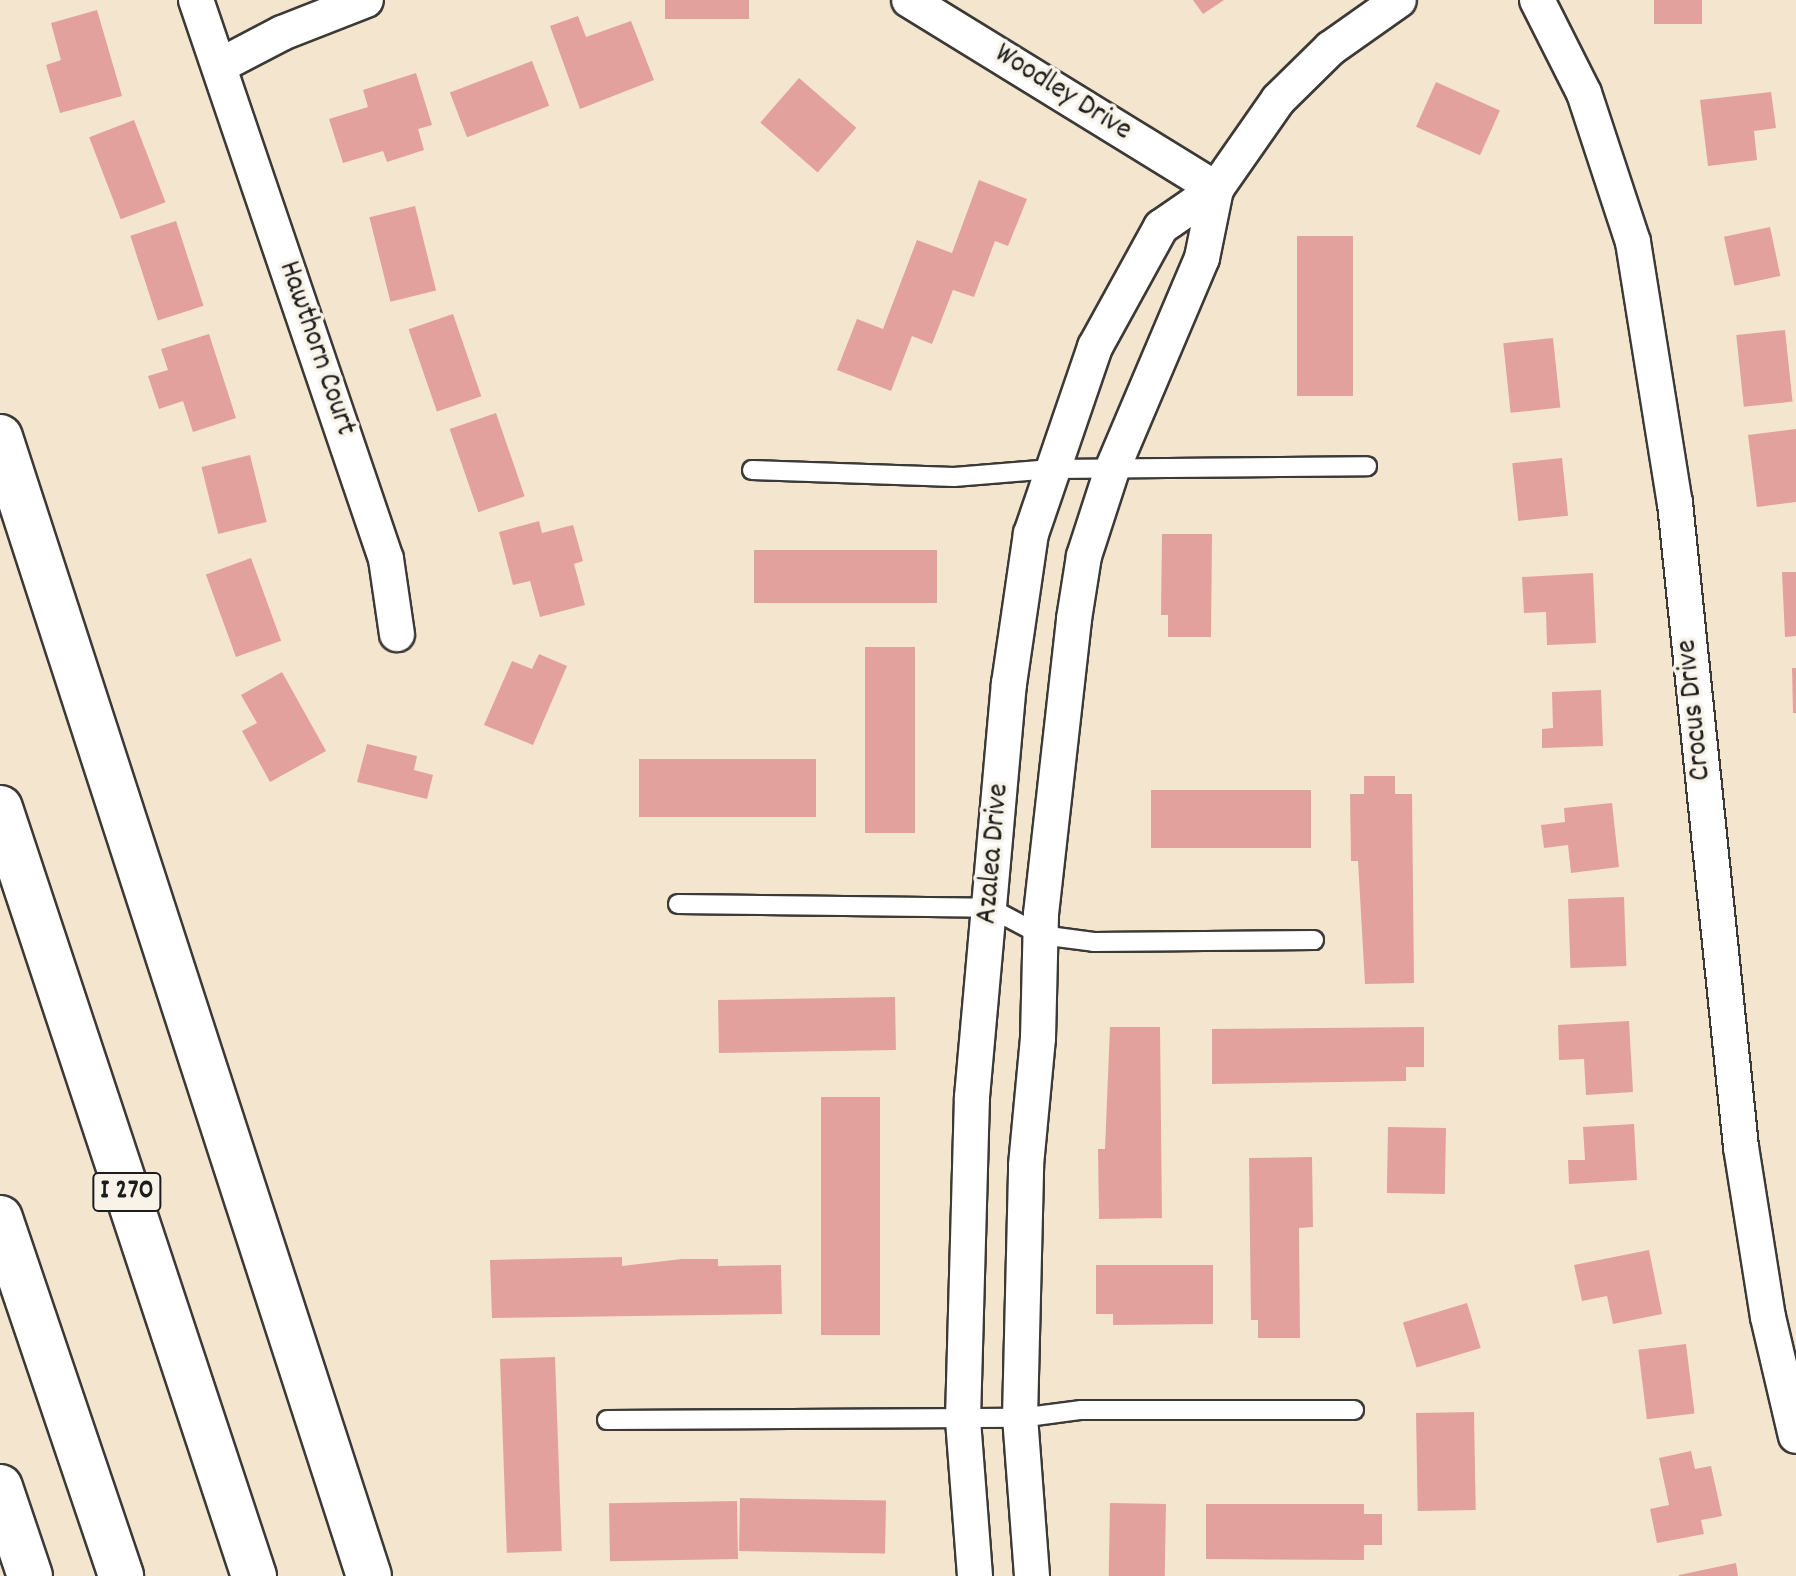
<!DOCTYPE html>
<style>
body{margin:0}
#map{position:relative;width:1796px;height:1576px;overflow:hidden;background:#f4e5ce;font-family:Dekko,sans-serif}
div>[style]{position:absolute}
.building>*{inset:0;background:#e3a19d;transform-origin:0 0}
.roads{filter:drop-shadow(2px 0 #3c3a37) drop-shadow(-2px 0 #3c3a37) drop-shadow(0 2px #3c3a37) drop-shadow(0 -2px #3c3a37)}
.service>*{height:18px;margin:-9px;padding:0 9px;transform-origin:9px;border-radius:9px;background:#fff}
.minor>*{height:34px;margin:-17px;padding:0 17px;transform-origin:17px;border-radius:17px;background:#fff}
.motorway>*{height:44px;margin:-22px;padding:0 22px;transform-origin:22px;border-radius:22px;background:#fff}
span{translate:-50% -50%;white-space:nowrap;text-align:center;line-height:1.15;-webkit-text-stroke:7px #f7f3e8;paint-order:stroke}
.shield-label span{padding:2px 6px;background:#f7f3e8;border:2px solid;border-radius:6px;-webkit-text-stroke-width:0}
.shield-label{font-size:28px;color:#1c1c1c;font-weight:700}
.street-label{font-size:30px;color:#1c1c1c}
</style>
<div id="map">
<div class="building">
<div style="left:665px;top:0;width:84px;height:19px"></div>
<div style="clip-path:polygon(1193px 0,1224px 0,1203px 14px)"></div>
<div style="left:1654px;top:0;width:48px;height:24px"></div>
<div style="clip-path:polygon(97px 10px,122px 96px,60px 113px,46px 65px,61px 60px,51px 23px)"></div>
<div style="clip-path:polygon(578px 16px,586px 37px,631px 21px,654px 80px,580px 109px,550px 26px)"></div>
<div style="left:532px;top:61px;width:48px;height:88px;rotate:69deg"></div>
<div style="clip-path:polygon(416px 73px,432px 125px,418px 129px,424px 150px,387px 162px,383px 151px,343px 163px,329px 119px,368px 107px,363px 90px)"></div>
<div style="left:799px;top:78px;width:76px;height:59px;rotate:41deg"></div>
<div style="left:1436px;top:82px;width:70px;height:49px;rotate:24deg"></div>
<div style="clip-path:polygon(1771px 92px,1776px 128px,1754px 131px,1757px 160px,1708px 166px,1700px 100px)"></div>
<div style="left:134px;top:120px;width:88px;height:48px;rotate:69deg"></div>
<div style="clip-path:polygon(979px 180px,1027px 199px,1008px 246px,995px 241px,974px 297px,953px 290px,932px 344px,912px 336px,891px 391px,837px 370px,857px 319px,883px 329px,917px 240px,952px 253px)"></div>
<div style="left:415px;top:206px;width:87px;height:47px;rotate:76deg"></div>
<div style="left:176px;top:221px;width:89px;height:48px;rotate:72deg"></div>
<div style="left:1770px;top:227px;width:50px;height:47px;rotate:78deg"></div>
<div style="left:1297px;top:236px;width:56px;height:160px"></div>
<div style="left:453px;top:314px;width:87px;height:47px;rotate:71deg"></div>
<div style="left:1785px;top:330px;width:72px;height:49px;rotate:84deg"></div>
<div style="clip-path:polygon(209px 334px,236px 418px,193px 432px,183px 401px,159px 409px,148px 376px,168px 370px,161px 349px)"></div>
<div style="left:1553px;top:338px;width:70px;height:50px;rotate:84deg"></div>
<div style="left:496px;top:413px;width:88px;height:49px;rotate:71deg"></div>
<div style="clip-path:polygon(1796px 429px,1796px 502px,1757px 507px,1748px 435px)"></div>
<div style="left:250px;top:455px;width:69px;height:50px;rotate:76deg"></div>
<div style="left:1562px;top:458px;width:58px;height:50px;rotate:84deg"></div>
<div style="clip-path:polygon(539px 521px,542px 533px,573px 525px,583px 561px,574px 564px,585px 605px,540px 617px,530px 581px,513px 585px,499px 532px)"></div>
<div style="clip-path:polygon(1162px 534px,1212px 534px,1211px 637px,1168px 637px,1168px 615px,1161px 615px)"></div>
<div style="left:754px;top:550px;width:183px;height:53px"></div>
<div style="left:251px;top:558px;width:88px;height:48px;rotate:70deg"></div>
<div style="clip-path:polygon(1782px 572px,1796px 572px,1796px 636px,1785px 637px)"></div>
<div style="clip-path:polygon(1593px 573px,1596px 643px,1547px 645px,1546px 612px,1524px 613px,1522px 577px)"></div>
<div style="left:865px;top:647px;width:50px;height:186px"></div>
<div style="clip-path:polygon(539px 654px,567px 666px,533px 745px,484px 725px,512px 661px,532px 669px)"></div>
<div style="clip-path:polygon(1792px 668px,1796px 668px,1796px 713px,1793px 713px)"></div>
<div style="clip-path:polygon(282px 672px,326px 751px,270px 782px,242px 731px,257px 723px,241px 695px)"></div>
<div style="clip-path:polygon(1601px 690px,1603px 746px,1542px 748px,1542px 729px,1553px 728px,1552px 692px)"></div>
<div style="clip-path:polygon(367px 744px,417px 756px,414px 770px,433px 775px,427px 799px,357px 782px)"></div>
<div style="left:639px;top:759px;width:177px;height:58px"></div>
<div style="clip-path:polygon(1364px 776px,1395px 776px,1395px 794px,1412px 794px,1414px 983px,1365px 984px,1358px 861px,1351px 861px,1350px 794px,1364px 794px)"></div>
<div style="left:1311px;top:790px;width:58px;height:160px;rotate:90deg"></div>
<div style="clip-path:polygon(1612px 803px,1619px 867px,1571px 873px,1568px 845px,1544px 848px,1541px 825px,1565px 822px,1564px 808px)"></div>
<div style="left:1624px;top:897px;width:69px;height:56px;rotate:88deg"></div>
<div style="left:895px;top:997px;width:53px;height:177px;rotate:89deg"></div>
<div style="clip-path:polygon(1629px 1021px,1633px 1092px,1586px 1095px,1584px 1059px,1559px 1060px,1558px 1025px)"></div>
<div style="clip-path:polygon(1110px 1027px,1160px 1027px,1162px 1218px,1099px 1219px,1098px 1149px,1105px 1149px)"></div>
<div style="clip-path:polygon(1424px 1027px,1424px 1067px,1406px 1067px,1406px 1081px,1212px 1084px,1212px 1029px)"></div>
<div style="left:821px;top:1097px;width:59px;height:238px"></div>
<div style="clip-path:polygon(1634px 1124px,1637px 1180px,1569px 1184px,1568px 1160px,1585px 1160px,1583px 1127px)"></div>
<div style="left:1388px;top:1127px;width:58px;height:66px;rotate:1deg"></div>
<div style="clip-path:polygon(1312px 1157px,1313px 1227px,1299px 1228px,1300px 1338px,1258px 1338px,1258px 1320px,1251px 1320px,1249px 1158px)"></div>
<div style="clip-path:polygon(1649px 1250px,1662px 1314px,1613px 1324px,1607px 1296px,1582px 1301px,1574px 1265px)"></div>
<div style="clip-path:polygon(622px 1257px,622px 1266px,682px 1259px,718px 1259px,718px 1266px,781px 1265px,782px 1314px,492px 1318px,490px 1260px)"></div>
<div style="clip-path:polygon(1096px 1265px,1213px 1265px,1213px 1324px,1113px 1325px,1113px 1314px,1096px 1314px)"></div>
<div style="left:1467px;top:1303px;width:47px;height:67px;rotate:73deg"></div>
<div style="left:1686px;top:1344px;width:70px;height:48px;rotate:83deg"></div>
<div style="left:555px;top:1357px;width:194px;height:55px;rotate:88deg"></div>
<div style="left:1474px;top:1412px;width:98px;height:58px;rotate:89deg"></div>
<div style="clip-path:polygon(1691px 1451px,1695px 1469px,1711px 1466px,1722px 1516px,1701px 1520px,1704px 1534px,1657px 1543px,1650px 1509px,1669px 1505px,1659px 1458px)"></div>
<div style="left:740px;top:1498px;width:146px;height:53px;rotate:1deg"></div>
<div style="left:737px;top:1501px;width:58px;height:128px;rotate:89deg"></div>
<div style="left:1110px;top:1503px;width:56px;height:73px;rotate:1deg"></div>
<div style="clip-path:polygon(1206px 1504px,1364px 1504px,1364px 1514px,1382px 1514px,1382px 1545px,1364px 1545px,1364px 1560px,1206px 1559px)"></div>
<div style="clip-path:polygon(1736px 1563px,1738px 1576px,1679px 1576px,1679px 1575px)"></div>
</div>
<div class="roads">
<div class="service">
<div style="left:752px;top:470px;width:202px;rotate:2deg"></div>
<div style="left:954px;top:477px;width:98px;rotate:-4.7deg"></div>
<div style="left:1052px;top:469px;width:315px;rotate:-0.5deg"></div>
<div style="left:678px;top:904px;width:312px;rotate:0.7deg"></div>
<div style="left:990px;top:908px;width:58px;rotate:27.9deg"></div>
<div style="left:1041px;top:935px;width:53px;rotate:7.5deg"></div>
<div style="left:1094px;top:942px;width:220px;rotate:-0.5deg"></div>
<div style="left:607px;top:1420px;width:413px;rotate:-0.3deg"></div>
<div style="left:1020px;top:1418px;width:62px;rotate:-7.5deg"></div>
<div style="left:1081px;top:1410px;width:273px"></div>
</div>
<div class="minor">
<div style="left:196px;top:0;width:590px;rotate:71.23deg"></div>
<div style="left:386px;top:559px;width:76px;rotate:81.7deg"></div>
<div style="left:909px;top:0;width:361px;rotate:31.6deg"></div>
<div style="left:1537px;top:0;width:104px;rotate:63.2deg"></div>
<div style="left:1584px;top:93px;width:157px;rotate:71.8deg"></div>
<div style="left:1633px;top:242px;width:264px;rotate:80.9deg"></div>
<div style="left:1675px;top:503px;width:647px;rotate:84.15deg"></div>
<div style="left:1741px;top:1147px;width:172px;rotate:81deg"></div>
<div style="left:1768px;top:1317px;width:122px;rotate:76.8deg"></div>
<div style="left:219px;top:66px;width:71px;rotate:-27.6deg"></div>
<div style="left:282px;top:33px;width:90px;rotate:-21.4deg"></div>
<div style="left:975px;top:1576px;width:157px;rotate:-94.4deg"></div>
<div style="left:963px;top:1419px;width:322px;rotate:-88.4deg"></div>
<div style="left:972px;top:1097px;width:415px;rotate:-84.9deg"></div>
<div style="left:1009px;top:684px;width:152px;rotate:-81.7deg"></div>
<div style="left:1031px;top:534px;width:198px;rotate:-71.1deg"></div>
<div style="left:1095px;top:347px;width:137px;rotate:-61.2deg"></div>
<div style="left:1161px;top:227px;width:67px;rotate:-34.6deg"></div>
<div style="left:1216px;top:189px;width:108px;rotate:-55.1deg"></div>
<div style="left:1278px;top:100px;width:74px;rotate:-44.5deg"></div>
<div style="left:1331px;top:48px;width:83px;rotate:-35.2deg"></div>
<div style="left:1032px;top:1576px;width:158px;rotate:-94.3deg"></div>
<div style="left:1020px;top:1418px;width:253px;rotate:-88.6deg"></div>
<div style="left:1026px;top:1165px;width:128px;rotate:-84.6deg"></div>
<div style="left:1038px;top:1038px;width:124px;rotate:-88.6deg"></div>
<div style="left:1041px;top:914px;width:297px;rotate:-83.6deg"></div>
<div style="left:1074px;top:619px;width:64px;rotate:-81deg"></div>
<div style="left:1084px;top:556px;width:90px;rotate:-72deg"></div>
<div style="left:1112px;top:470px;width:230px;rotate:-67deg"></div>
<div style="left:1202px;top:258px;width:70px;rotate:-78.5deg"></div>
</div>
<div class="motorway">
<div style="left:0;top:437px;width:1197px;rotate:72.05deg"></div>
<div style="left:0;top:808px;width:809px;rotate:71.7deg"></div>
<div style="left:0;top:1218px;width:378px;rotate:71.3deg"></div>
<div style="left:0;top:1487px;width:94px;rotate:71.4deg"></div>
</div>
</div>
<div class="shield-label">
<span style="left:127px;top:1192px">I 270</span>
</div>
<div class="street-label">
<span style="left:1062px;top:94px;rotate:32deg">Woodley Drive</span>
<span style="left:315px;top:349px;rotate:71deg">Hawthorn Court</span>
<span style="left:1696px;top:710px;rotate:-96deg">Crocus Drive</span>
<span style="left:995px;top:854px;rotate:-85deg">Azalea Drive</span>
</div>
</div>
